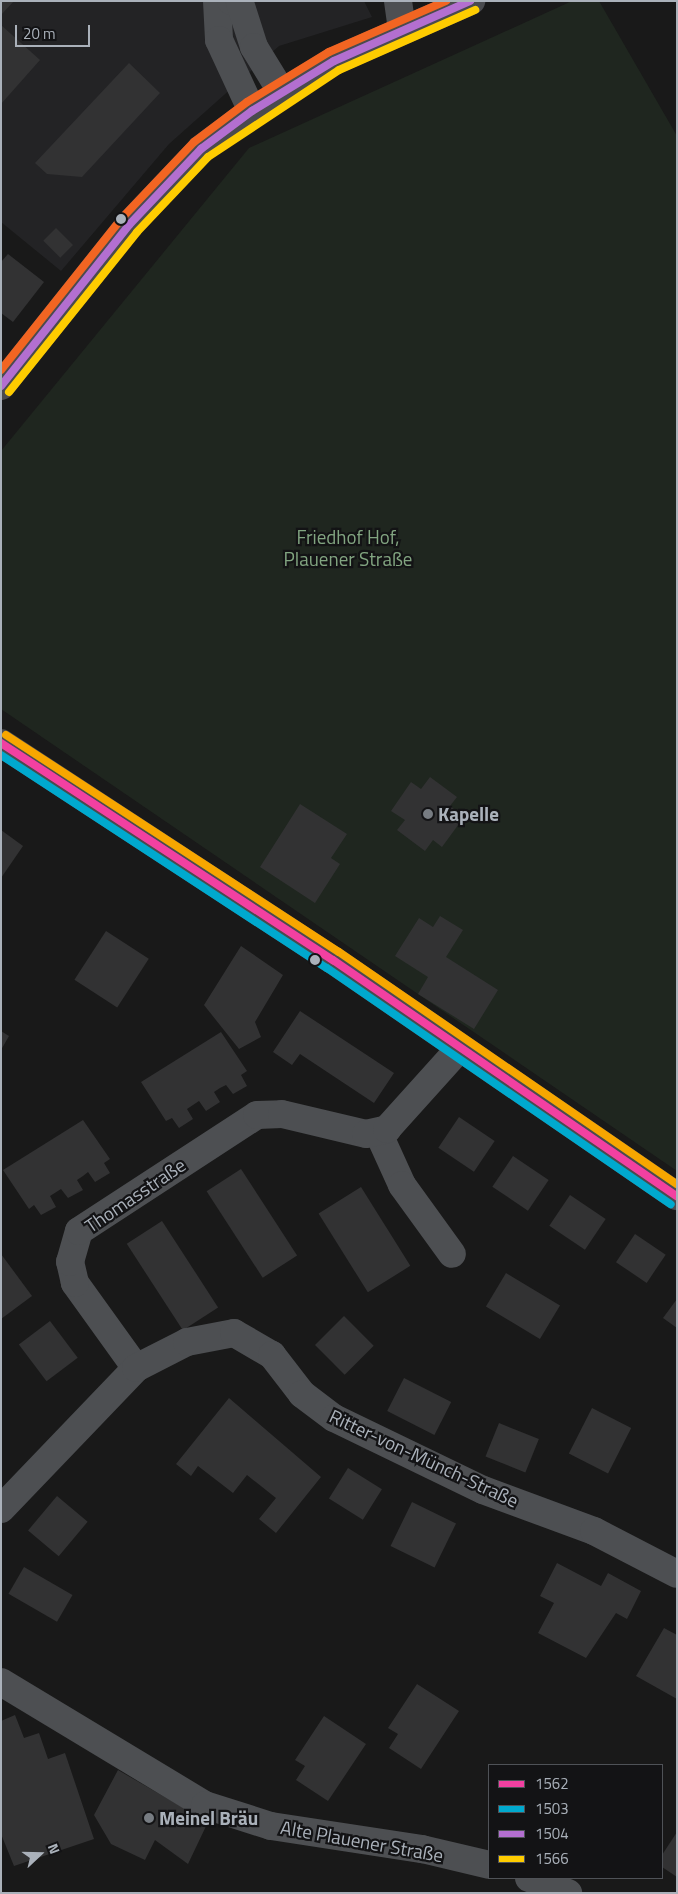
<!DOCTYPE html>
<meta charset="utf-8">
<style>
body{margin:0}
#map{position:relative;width:678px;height:1894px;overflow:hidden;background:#191919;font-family:"Titillium Web",sans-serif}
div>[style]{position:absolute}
.built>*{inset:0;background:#232325}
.green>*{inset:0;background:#1f261f}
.building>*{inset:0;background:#323233;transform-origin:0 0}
.minor>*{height:28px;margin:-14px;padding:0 14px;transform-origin:14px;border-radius:14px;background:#4d4f52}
.major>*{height:28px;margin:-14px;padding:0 14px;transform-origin:14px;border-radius:14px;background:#4a4b4e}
.bus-1>*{height:8px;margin:-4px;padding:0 4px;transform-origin:4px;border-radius:4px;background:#f240a1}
.bus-2>*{height:8px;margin:-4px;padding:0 4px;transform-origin:4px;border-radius:4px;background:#00a9ce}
.bus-3>*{height:8px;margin:-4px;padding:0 4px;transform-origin:4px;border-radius:4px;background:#b36fd0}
.bus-4>*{height:8px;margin:-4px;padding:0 4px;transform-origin:4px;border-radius:4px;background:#fecc00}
.bus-5>*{height:8px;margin:-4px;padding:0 4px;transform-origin:4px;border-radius:4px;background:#f7a600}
.bus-6>*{height:8px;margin:-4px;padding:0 4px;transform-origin:4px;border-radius:4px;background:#f26522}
.dots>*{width:14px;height:14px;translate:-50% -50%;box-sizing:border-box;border:2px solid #131315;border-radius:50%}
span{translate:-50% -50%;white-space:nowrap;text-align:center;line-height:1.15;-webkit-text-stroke:4.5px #131315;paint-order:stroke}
.park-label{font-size:19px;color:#82a581}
.poi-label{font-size:19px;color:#aab1ba;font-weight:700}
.left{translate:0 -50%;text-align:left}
.street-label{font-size:19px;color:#aab1ba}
.frame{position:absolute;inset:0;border:2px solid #aab1ba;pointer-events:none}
.legend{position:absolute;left:488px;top:1764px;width:175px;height:115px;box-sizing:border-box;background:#131315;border:1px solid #4f5257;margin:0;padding:6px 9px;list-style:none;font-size:15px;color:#aab1ba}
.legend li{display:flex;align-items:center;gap:10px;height:25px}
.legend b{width:25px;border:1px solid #4f5257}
.north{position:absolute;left:15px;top:1829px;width:50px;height:50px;-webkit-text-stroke:4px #131315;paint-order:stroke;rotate:69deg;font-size:14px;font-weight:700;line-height:20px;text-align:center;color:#aab1ba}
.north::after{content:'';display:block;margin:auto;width:18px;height:22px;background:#aab1ba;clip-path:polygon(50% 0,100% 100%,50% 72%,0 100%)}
.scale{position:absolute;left:15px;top:25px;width:75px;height:22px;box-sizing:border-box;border:2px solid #aab1ba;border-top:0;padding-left:6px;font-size:15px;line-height:18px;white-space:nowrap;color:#aab1ba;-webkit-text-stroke:4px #131315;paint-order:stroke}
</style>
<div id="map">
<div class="built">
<div style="clip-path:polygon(1px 1px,364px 1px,372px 17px,279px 46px,169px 144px,61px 271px,1px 222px)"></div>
</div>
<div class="green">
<div style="clip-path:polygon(572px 1px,599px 1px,677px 136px,677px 1171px,1px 709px,1px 451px,249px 148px)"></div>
</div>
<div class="building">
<div style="clip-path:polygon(1px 1px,14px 1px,1px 15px)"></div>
<div style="clip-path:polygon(1px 25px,40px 60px,1px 104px)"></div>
<div style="clip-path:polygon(129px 63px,160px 93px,82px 177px,47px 174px,35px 163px)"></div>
<div style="left:56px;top:228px;width:24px;height:18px;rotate:45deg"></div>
<div style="clip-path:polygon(8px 254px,44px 282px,13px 322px,1px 313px,1px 262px)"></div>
<div style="clip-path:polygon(430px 777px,457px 797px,450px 806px,464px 817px,442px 847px,433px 840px,425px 851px,397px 830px,405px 820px,391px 811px,411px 782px,421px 789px)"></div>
<div style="clip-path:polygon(300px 804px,347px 834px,331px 858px,340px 864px,315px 903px,260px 867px)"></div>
<div style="clip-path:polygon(1px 830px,23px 846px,1px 878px)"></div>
<div style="clip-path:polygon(440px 916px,463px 930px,446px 957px,498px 990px,474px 1029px,418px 994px,428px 977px,395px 956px,419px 918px,433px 927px)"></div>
<div style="left:106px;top:931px;width:51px;height:58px;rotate:33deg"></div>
<div style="clip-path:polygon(241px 946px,283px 975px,255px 1022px,261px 1037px,239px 1049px,204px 1005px)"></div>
<div style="clip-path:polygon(300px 1011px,394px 1073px,374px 1103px,300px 1054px,292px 1065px,273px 1052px)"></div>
<div style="clip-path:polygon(1px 1031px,9px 1036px,1px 1050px)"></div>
<div style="clip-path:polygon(221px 1032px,247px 1071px,241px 1075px,247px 1086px,233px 1094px,226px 1085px,220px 1088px,214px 1092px,220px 1102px,206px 1111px,199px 1101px,187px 1109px,193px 1119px,179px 1128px,172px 1118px,166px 1121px,141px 1082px)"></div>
<div style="left:459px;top:1117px;width:43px;height:37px;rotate:34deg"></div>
<div style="clip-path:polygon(83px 1120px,110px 1159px,104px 1163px,110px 1173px,95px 1182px,88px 1172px,83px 1176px,77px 1180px,83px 1190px,68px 1198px,61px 1189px,50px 1196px,56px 1207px,41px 1215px,34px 1205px,29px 1209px,3px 1170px)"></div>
<div style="left:513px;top:1156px;width:43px;height:37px;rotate:34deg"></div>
<div style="left:241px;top:1169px;width:103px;height:41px;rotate:57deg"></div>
<div style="left:361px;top:1187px;width:93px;height:50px;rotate:58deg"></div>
<div style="left:570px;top:1195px;width:43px;height:37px;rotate:34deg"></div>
<div style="left:162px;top:1221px;width:103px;height:42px;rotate:57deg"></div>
<div style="left:635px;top:1234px;width:37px;height:34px;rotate:34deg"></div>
<div style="clip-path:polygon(1px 1254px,32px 1296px,1px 1319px)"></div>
<div style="left:506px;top:1273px;width:63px;height:39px;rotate:31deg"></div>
<div style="clip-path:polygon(677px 1299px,677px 1328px,663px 1318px)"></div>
<div style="left:344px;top:1316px;width:42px;height:41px;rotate:45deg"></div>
<div style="left:50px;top:1321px;width:46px;height:39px;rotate:53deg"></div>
<div style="left:404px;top:1378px;width:53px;height:37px;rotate:27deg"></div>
<div style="clip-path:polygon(229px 1398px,321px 1477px,276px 1533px,259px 1519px,276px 1498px,247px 1475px,233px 1493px,198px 1466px,191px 1476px,176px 1464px)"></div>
<div style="left:592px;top:1408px;width:44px;height:51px;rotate:27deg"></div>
<div style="left:499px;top:1423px;width:43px;height:36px;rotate:22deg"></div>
<div style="left:348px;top:1468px;width:40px;height:36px;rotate:32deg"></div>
<div style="left:57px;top:1496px;width:40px;height:45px;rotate:40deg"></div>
<div style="left:412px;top:1502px;width:49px;height:49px;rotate:26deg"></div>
<div style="clip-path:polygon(557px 1563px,601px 1586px,608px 1573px,641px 1591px,627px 1619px,616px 1613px,586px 1658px,538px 1633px,554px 1603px,540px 1596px)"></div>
<div style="left:24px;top:1567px;width:56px;height:31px;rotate:30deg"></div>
<div style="clip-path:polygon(664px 1628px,677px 1635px,677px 1699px,636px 1676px)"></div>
<div style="clip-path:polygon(417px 1684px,459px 1711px,421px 1769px,389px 1748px,398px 1734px,388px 1728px)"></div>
<div style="clip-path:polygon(15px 1715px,24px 1738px,39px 1733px,48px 1759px,65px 1753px,94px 1839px,14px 1866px,1px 1834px,1px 1721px)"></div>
<div style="clip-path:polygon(324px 1716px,366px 1744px,328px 1801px,296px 1780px,305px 1766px,295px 1760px)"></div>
<div style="clip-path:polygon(118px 1770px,208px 1822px,188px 1864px,155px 1840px,145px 1860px,111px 1844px,94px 1815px)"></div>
<div style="clip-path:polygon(677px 1832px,677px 1877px,662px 1867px,662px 1855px)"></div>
</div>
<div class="minor">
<div style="left:217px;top:1px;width:39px;rotate:87deg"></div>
<div style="left:219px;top:40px;width:78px;rotate:65.1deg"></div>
<div style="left:231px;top:1px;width:9px;rotate:13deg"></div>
<div style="left:240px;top:3px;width:46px;rotate:72.3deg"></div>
<div style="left:254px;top:47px;width:52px;rotate:58.5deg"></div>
<div style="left:398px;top:1px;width:28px;rotate:82deg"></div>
<div style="left:378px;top:1132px;width:58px;rotate:65.6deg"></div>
<div style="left:402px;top:1185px;width:85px;rotate:54.1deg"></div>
<div style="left:136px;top:1368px;width:105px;rotate:-125.7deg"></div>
<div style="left:75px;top:1283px;width:22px;rotate:-103deg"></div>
<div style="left:70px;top:1262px;width:32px;rotate:-74deg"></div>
<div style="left:79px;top:1231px;width:212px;rotate:-33.1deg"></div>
<div style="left:257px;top:1115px;width:25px;rotate:-2deg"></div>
<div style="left:282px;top:1114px;width:86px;rotate:13.4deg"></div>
<div style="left:366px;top:1134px;width:22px;rotate:-13deg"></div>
<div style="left:387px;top:1129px;width:109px;rotate:-48deg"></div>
<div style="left:1px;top:1509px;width:195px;rotate:-46.2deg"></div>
<div style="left:136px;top:1368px;width:57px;rotate:-27deg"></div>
<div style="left:187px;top:1342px;width:48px;rotate:-10.8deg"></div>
<div style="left:234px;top:1333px;width:44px;rotate:30.1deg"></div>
<div style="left:272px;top:1355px;width:49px;rotate:52.4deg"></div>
<div style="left:302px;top:1394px;width:40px;rotate:37deg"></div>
<div style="left:334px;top:1418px;width:165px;rotate:25.8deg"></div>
<div style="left:483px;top:1490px;width:118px;rotate:20.3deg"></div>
<div style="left:594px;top:1531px;width:93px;rotate:27.4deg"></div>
<div style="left:1px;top:1682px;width:238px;rotate:31.1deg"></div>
<div style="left:205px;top:1805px;width:69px;rotate:17.7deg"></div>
<div style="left:271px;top:1826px;width:153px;rotate:8.7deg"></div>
<div style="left:422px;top:1849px;width:69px;rotate:13.4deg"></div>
<div style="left:529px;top:1878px;width:42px;rotate:21deg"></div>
</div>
<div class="major">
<div style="left:1px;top:386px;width:206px;rotate:-51.5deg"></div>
<div style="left:129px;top:225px;width:105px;rotate:-46.5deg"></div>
<div style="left:201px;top:149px;width:64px;rotate:-36.7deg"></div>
<div style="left:252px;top:111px;width:96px;rotate:-31.4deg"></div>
<div style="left:334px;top:61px;width:150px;rotate:-23.7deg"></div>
<div style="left:1px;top:743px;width:397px;rotate:33.2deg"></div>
<div style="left:333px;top:960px;width:417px;rotate:34.5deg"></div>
</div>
<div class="bus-1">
<div style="left:1px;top:743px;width:397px;rotate:33.2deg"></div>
<div style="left:333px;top:960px;width:417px;rotate:34.5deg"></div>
</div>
<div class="bus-2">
<div style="left:1px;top:755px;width:389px;rotate:33.2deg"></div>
<div style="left:327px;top:968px;width:417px;rotate:34.5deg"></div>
</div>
<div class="bus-3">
<div style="left:1px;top:386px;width:206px;rotate:-51.5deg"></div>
<div style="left:129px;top:225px;width:105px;rotate:-46.5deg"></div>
<div style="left:201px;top:149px;width:64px;rotate:-36.7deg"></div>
<div style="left:252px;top:111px;width:96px;rotate:-31.4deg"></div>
<div style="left:334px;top:61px;width:149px;rotate:-23.8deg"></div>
</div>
<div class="bus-4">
<div style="left:9px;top:392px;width:205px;rotate:-51.3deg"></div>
<div style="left:137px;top:232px;width:103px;rotate:-46.6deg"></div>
<div style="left:208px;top:157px;width:157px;rotate:-33.6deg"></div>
<div style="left:339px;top:70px;width:149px;rotate:-23.8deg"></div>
</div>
<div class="bus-5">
<div style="left:6px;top:735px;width:397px;rotate:33.1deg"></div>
<div style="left:339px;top:952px;width:410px;rotate:34.5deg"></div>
</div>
<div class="bus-6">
<div style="left:1px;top:370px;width:193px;rotate:-51.5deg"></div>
<div style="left:121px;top:219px;width:106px;rotate:-46.5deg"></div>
<div style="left:194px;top:142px;width:66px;rotate:-37deg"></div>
<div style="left:247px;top:102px;width:96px;rotate:-31.4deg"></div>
<div style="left:329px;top:52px;width:128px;rotate:-23.6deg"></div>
</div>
<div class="dots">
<div style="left:121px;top:219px;background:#aab1ba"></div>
<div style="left:428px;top:814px;background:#777c82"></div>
<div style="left:315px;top:960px;background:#aab1ba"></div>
<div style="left:149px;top:1818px;background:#777c82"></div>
</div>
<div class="park-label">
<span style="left:348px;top:548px">Friedhof Hof,<br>Plauener Straße</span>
</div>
<div class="poi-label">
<span class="left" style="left:438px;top:814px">Kapelle</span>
<span class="left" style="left:159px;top:1818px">Meinel Bräu</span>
</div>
<div class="street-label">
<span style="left:135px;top:1195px;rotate:-34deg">Thomasstraße</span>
<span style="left:424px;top:1458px;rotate:25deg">Ritter-von-Münch-Straße</span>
<span style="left:362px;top:1841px;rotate:10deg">Alte Plauener Straße</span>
</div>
<div class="frame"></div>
<ul class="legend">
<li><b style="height:6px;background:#f240a1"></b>1562</li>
<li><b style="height:6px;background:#00a9ce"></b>1503</li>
<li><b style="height:6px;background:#b36fd0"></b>1504</li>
<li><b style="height:6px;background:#fecc00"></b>1566</li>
</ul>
<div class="north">N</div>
<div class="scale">20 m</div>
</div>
